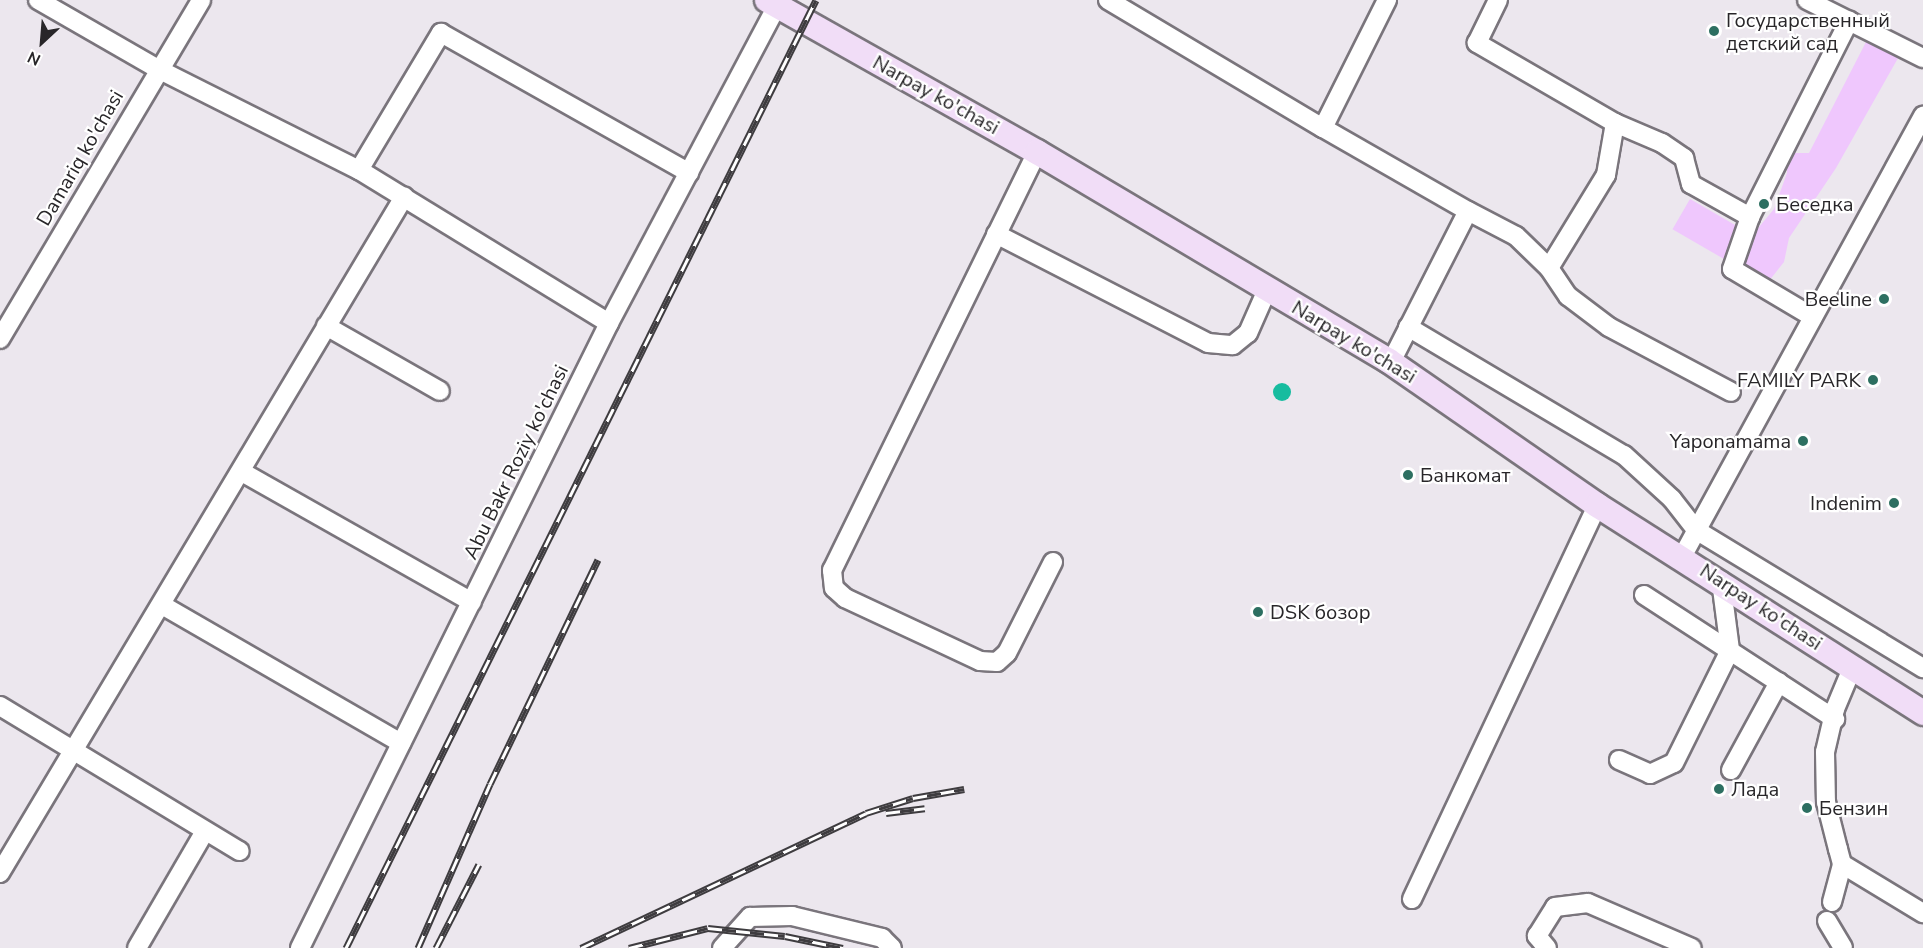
<!DOCTYPE html>
<meta charset="utf-8">
<style>
body{margin:0}
#map{position:relative;width:1923px;height:948px;overflow:hidden;background:#ece7ee;font-family:"Nunito Sans",sans-serif}
div>[style]{position:absolute}
.green>*{inset:0;background:#efc7fd;transform-origin:0 0}
.water>*{inset:0;background:#17bc9f}
.round{border-radius:50%}
.roads{filter:drop-shadow(2px 0 #7a757c) drop-shadow(-2px 0 #7a757c) drop-shadow(0 2px #7a757c) drop-shadow(0 -2px #7a757c)}
.minor>*{height:18px;margin:-9px;padding:0 9px;transform-origin:9px;border-radius:9px;background:#fff}
.major>*{height:24px;margin:-12px;padding:0 12px;transform-origin:12px;border-radius:12px;background:#f1ddf7}
.rail>*{height:7px;margin-top:-3.5px;transform-origin:0;background:repeating-linear-gradient(90deg,#fff 0 14px,#3e3c3f 0 28px);box-sizing:border-box;border-block:2px solid #3e3c3f}
.dots>*{width:16px;height:16px;translate:-50% -50%;box-sizing:border-box;border:3px solid #fff;border-radius:50%}
span{translate:-50% -50%;white-space:nowrap;text-align:center;line-height:1.15;-webkit-text-stroke:4.5px #fff;paint-order:stroke}
.poi-label{font-size:20px;color:#282629}
.left{translate:0 -50%;text-align:left}
.right{translate:-100% -50%;text-align:right}
.street-label{font-size:20px;color:#282629}
.north{position:absolute;left:12px;top:12px;width:60px;height:60px;-webkit-text-stroke:4px #fff;paint-order:stroke;rotate:206deg;font-size:16px;font-weight:700;line-height:24px;text-align:center;color:#282629}
.north::after{content:'';display:block;margin:auto;width:21px;height:27px;background:#282629;clip-path:polygon(50% 0,100% 100%,50% 72%,0 100%)}
</style>
<div id="map">
<div class="green">
<div style="clip-path:polygon(1867px 40px,1902px 51px,1836px 168px,1789px 238px,1784px 262px,1769px 281px,1739px 265px,1754px 233px,1774px 209px,1787px 173px,1787px 153px,1809px 153px)"></div>
<div style="left:1690px;top:199px;width:64px;height:35px;rotate:30deg"></div>
</div>
<div class="water">
<div class="round" style="left:1273px;top:383px;width:18px;height:18px"></div>
</div>
<div class="roads">
<div class="minor">
<div style="left:38px;top:0;width:138px;rotate:29.9deg"></div>
<div style="left:158px;top:69px;width:225px;rotate:26.7deg"></div>
<div style="left:359px;top:170px;width:293px;rotate:31.5deg"></div>
<div style="left:1108px;top:0;width:250px;rotate:30.8deg"></div>
<div style="left:1387px;top:0;width:143px;rotate:116.6deg"></div>
<div style="left:1323px;top:128px;width:167px;rotate:29.8deg"></div>
<div style="left:1807px;top:0;width:130px;rotate:26.6deg"></div>
<div style="left:1615px;top:123px;width:51px;rotate:23.1deg"></div>
<div style="left:1662px;top:143px;width:27px;rotate:34deg"></div>
<div style="left:1684px;top:158px;width:27px;rotate:75deg"></div>
<div style="left:1691px;top:184px;width:68px;rotate:29.2deg"></div>
<div style="left:1750px;top:217px;width:220px;rotate:-63.2deg"></div>
<div style="left:1037px;top:152px;width:466px;rotate:116.1deg"></div>
<div style="left:832px;top:570px;width:18px;rotate:84deg"></div>
<div style="left:834px;top:588px;width:15px;rotate:42deg"></div>
<div style="left:845px;top:598px;width:149px;rotate:25deg"></div>
<div style="left:980px;top:661px;width:17px;rotate:3deg"></div>
<div style="left:997px;top:662px;width:13px;rotate:-42deg"></div>
<div style="left:1007px;top:653px;width:102px;rotate:-63.2deg"></div>
<div style="left:359px;top:170px;width:160px;rotate:-59.1deg"></div>
<div style="left:441px;top:33px;width:285px;rotate:29.4deg"></div>
<div style="left:1750px;top:217px;width:55px;rotate:109.1deg"></div>
<div style="left:1732px;top:269px;width:94px;rotate:30.7deg"></div>
<div style="left:996px;top:234px;width:238px;rotate:27.2deg"></div>
<div style="left:1208px;top:343px;width:25px;rotate:5deg"></div>
<div style="left:1233px;top:345px;width:19px;rotate:-39deg"></div>
<div style="left:1248px;top:333px;width:47px;rotate:-66.2deg"></div>
<div style="left:1549px;top:268px;width:34px;rotate:56deg"></div>
<div style="left:1568px;top:296px;width:51px;rotate:37.1deg"></div>
<div style="left:1609px;top:327px;width:138px;rotate:28deg"></div>
<div style="left:326px;top:326px;width:131px;rotate:29.7deg"></div>
<div style="left:1408px;top:327px;width:251px;rotate:30.7deg"></div>
<div style="left:1624px;top:455px;width:65px;rotate:42.5deg"></div>
<div style="left:1672px;top:499px;width:39px;rotate:52deg"></div>
<div style="left:1696px;top:530px;width:266px;rotate:31.3deg"></div>
<div style="left:0;top:339px;width:394px;rotate:-59.3deg"></div>
<div style="left:1391px;top:362px;width:169px;rotate:-63deg"></div>
<div style="left:1468px;top:211px;width:54px;rotate:27.5deg"></div>
<div style="left:1516px;top:236px;width:46px;rotate:44.1deg"></div>
<div style="left:1549px;top:268px;width:109px;rotate:-58.5deg"></div>
<div style="left:1606px;top:175px;width:53px;rotate:-80.2deg"></div>
<div style="left:1615px;top:123px;width:160px;rotate:-149.9deg"></div>
<div style="left:1477px;top:43px;width:48px;rotate:-64deg"></div>
<div style="left:242px;top:472px;width:264px;rotate:29.5deg"></div>
<div style="left:1682px;top:557px;width:503px;rotate:-61.34deg"></div>
<div style="left:1644px;top:595px;width:228px;rotate:33deg"></div>
<div style="left:162px;top:605px;width:276px;rotate:30deg"></div>
<div style="left:1853px;top:666px;width:47px;rotate:112.7deg"></div>
<div style="left:1835px;top:709px;width:44px;rotate:103.1deg"></div>
<div style="left:1825px;top:752px;width:50px;rotate:88.9deg"></div>
<div style="left:1826px;top:802px;width:49px;rotate:75.7deg"></div>
<div style="left:1838px;top:849px;width:16px;rotate:75deg"></div>
<div style="left:1842px;top:864px;width:95px;rotate:31.2deg"></div>
<div style="left:0;top:706px;width:280px;rotate:31.2deg"></div>
<div style="left:1619px;top:760px;width:34px;rotate:24deg"></div>
<div style="left:1650px;top:774px;width:26px;rotate:-25deg"></div>
<div style="left:1674px;top:763px;width:126px;rotate:-63.6deg"></div>
<div style="left:1730px;top:650px;width:70px;rotate:-97.4deg"></div>
<div style="left:1731px;top:770px;width:100px;rotate:-61.4deg"></div>
<div style="left:0;top:873px;width:788px;rotate:-59.14deg"></div>
<div style="left:1412px;top:899px;width:435px;rotate:-64.8deg"></div>
<div style="left:1832px;top:902px;width:39px;rotate:-75deg"></div>
<div style="left:1827px;top:921px;width:31px;rotate:59deg"></div>
<div style="left:137px;top:948px;width:135px;rotate:-59.8deg"></div>
<div style="left:300px;top:948px;width:697px;rotate:-63.69deg"></div>
<div style="left:609px;top:323px;width:365px;rotate:-62.1deg"></div>
<div style="left:722px;top:948px;width:42px;rotate:-47.9deg"></div>
<div style="left:750px;top:917px;width:42px;rotate:-1.4deg"></div>
<div style="left:792px;top:916px;width:93px;rotate:13.7deg"></div>
<div style="left:882px;top:938px;width:14px;rotate:45deg"></div>
<div style="left:1547px;top:948px;width:16px;rotate:-130deg"></div>
<div style="left:1537px;top:936px;width:34px;rotate:-58deg"></div>
<div style="left:1555px;top:907px;width:33px;rotate:-7deg"></div>
<div style="left:1588px;top:903px;width:113px;rotate:23.4deg"></div>
</div>
<div class="major">
<div style="left:767px;top:0;width:310px;rotate:29.4deg"></div>
<div style="left:1037px;top:152px;width:409px;rotate:30.7deg"></div>
<div style="left:1389px;top:361px;width:253px;rotate:34.7deg"></div>
<div style="left:1597px;top:505px;width:387px;rotate:32.5deg"></div>
</div>
</div>
<div class="rail">
<div style="left:886px;top:813px;width:39px;rotate:-7deg"></div>
<div style="left:346px;top:948px;width:1058px;rotate:-63.63deg"></div>
<div style="left:418px;top:948px;width:179px;rotate:-66.3deg"></div>
<div style="left:490px;top:784px;width:249px;rotate:-64.3deg"></div>
<div style="left:436px;top:948px;width:94px;rotate:-62.9deg"></div>
<div style="left:581px;top:948px;width:315px;rotate:-25.3deg"></div>
<div style="left:866px;top:813px;width:49px;rotate:-17.7deg"></div>
<div style="left:913px;top:798px;width:52px;rotate:-10deg"></div>
<div style="left:629px;top:948px;width:81px;rotate:-14.2deg"></div>
<div style="left:708px;top:928px;width:77px;rotate:5.9deg"></div>
<div style="left:785px;top:936px;width:59px;rotate:11.7deg"></div>
</div>
<div class="dots">
<div style="left:1714px;top:31px;background:#2d6f61"></div>
<div style="left:1764px;top:204px;background:#2d6f61"></div>
<div style="left:1884px;top:299px;background:#2d6f61"></div>
<div style="left:1873px;top:380px;background:#2d6f61"></div>
<div style="left:1803px;top:441px;background:#2d6f61"></div>
<div style="left:1408px;top:475px;background:#2d6f61"></div>
<div style="left:1894px;top:503px;background:#2d6f61"></div>
<div style="left:1258px;top:612px;background:#2d6f61"></div>
<div style="left:1719px;top:789px;background:#2d6f61"></div>
<div style="left:1807px;top:808px;background:#2d6f61"></div>
</div>
<div class="poi-label">
<span class="left" style="left:1726px;top:32px">Государственный<br>детский сад</span>
<span class="left" style="left:1776px;top:204px">Беседка</span>
<span class="right" style="left:1872px;top:299px">Beeline</span>
<span class="right" style="left:1861px;top:380px">FAMILY PARK</span>
<span class="right" style="left:1791px;top:441px">Yaponamama</span>
<span class="left" style="left:1420px;top:475px">Банкомат</span>
<span class="right" style="left:1882px;top:503px">Indenim</span>
<span class="left" style="left:1270px;top:612px">DSK бозор</span>
<span class="left" style="left:1731px;top:789px">Лада</span>
<span class="left" style="left:1819px;top:808px">Бензин</span>
</div>
<div class="street-label">
<span style="left:936px;top:95px;rotate:29deg">Narpay ko'chasi</span>
<span style="left:80px;top:158px;rotate:-60deg">Damariq ko'chasi</span>
<span style="left:1354px;top:342px;rotate:31deg">Narpay ko'chasi</span>
<span style="left:516px;top:462px;rotate:-64deg">Abu Bakr Roziy ko'chasi</span>
<span style="left:1761px;top:607px;rotate:33deg">Narpay ko'chasi</span>
</div>
<div class="north">N</div>
</div>
